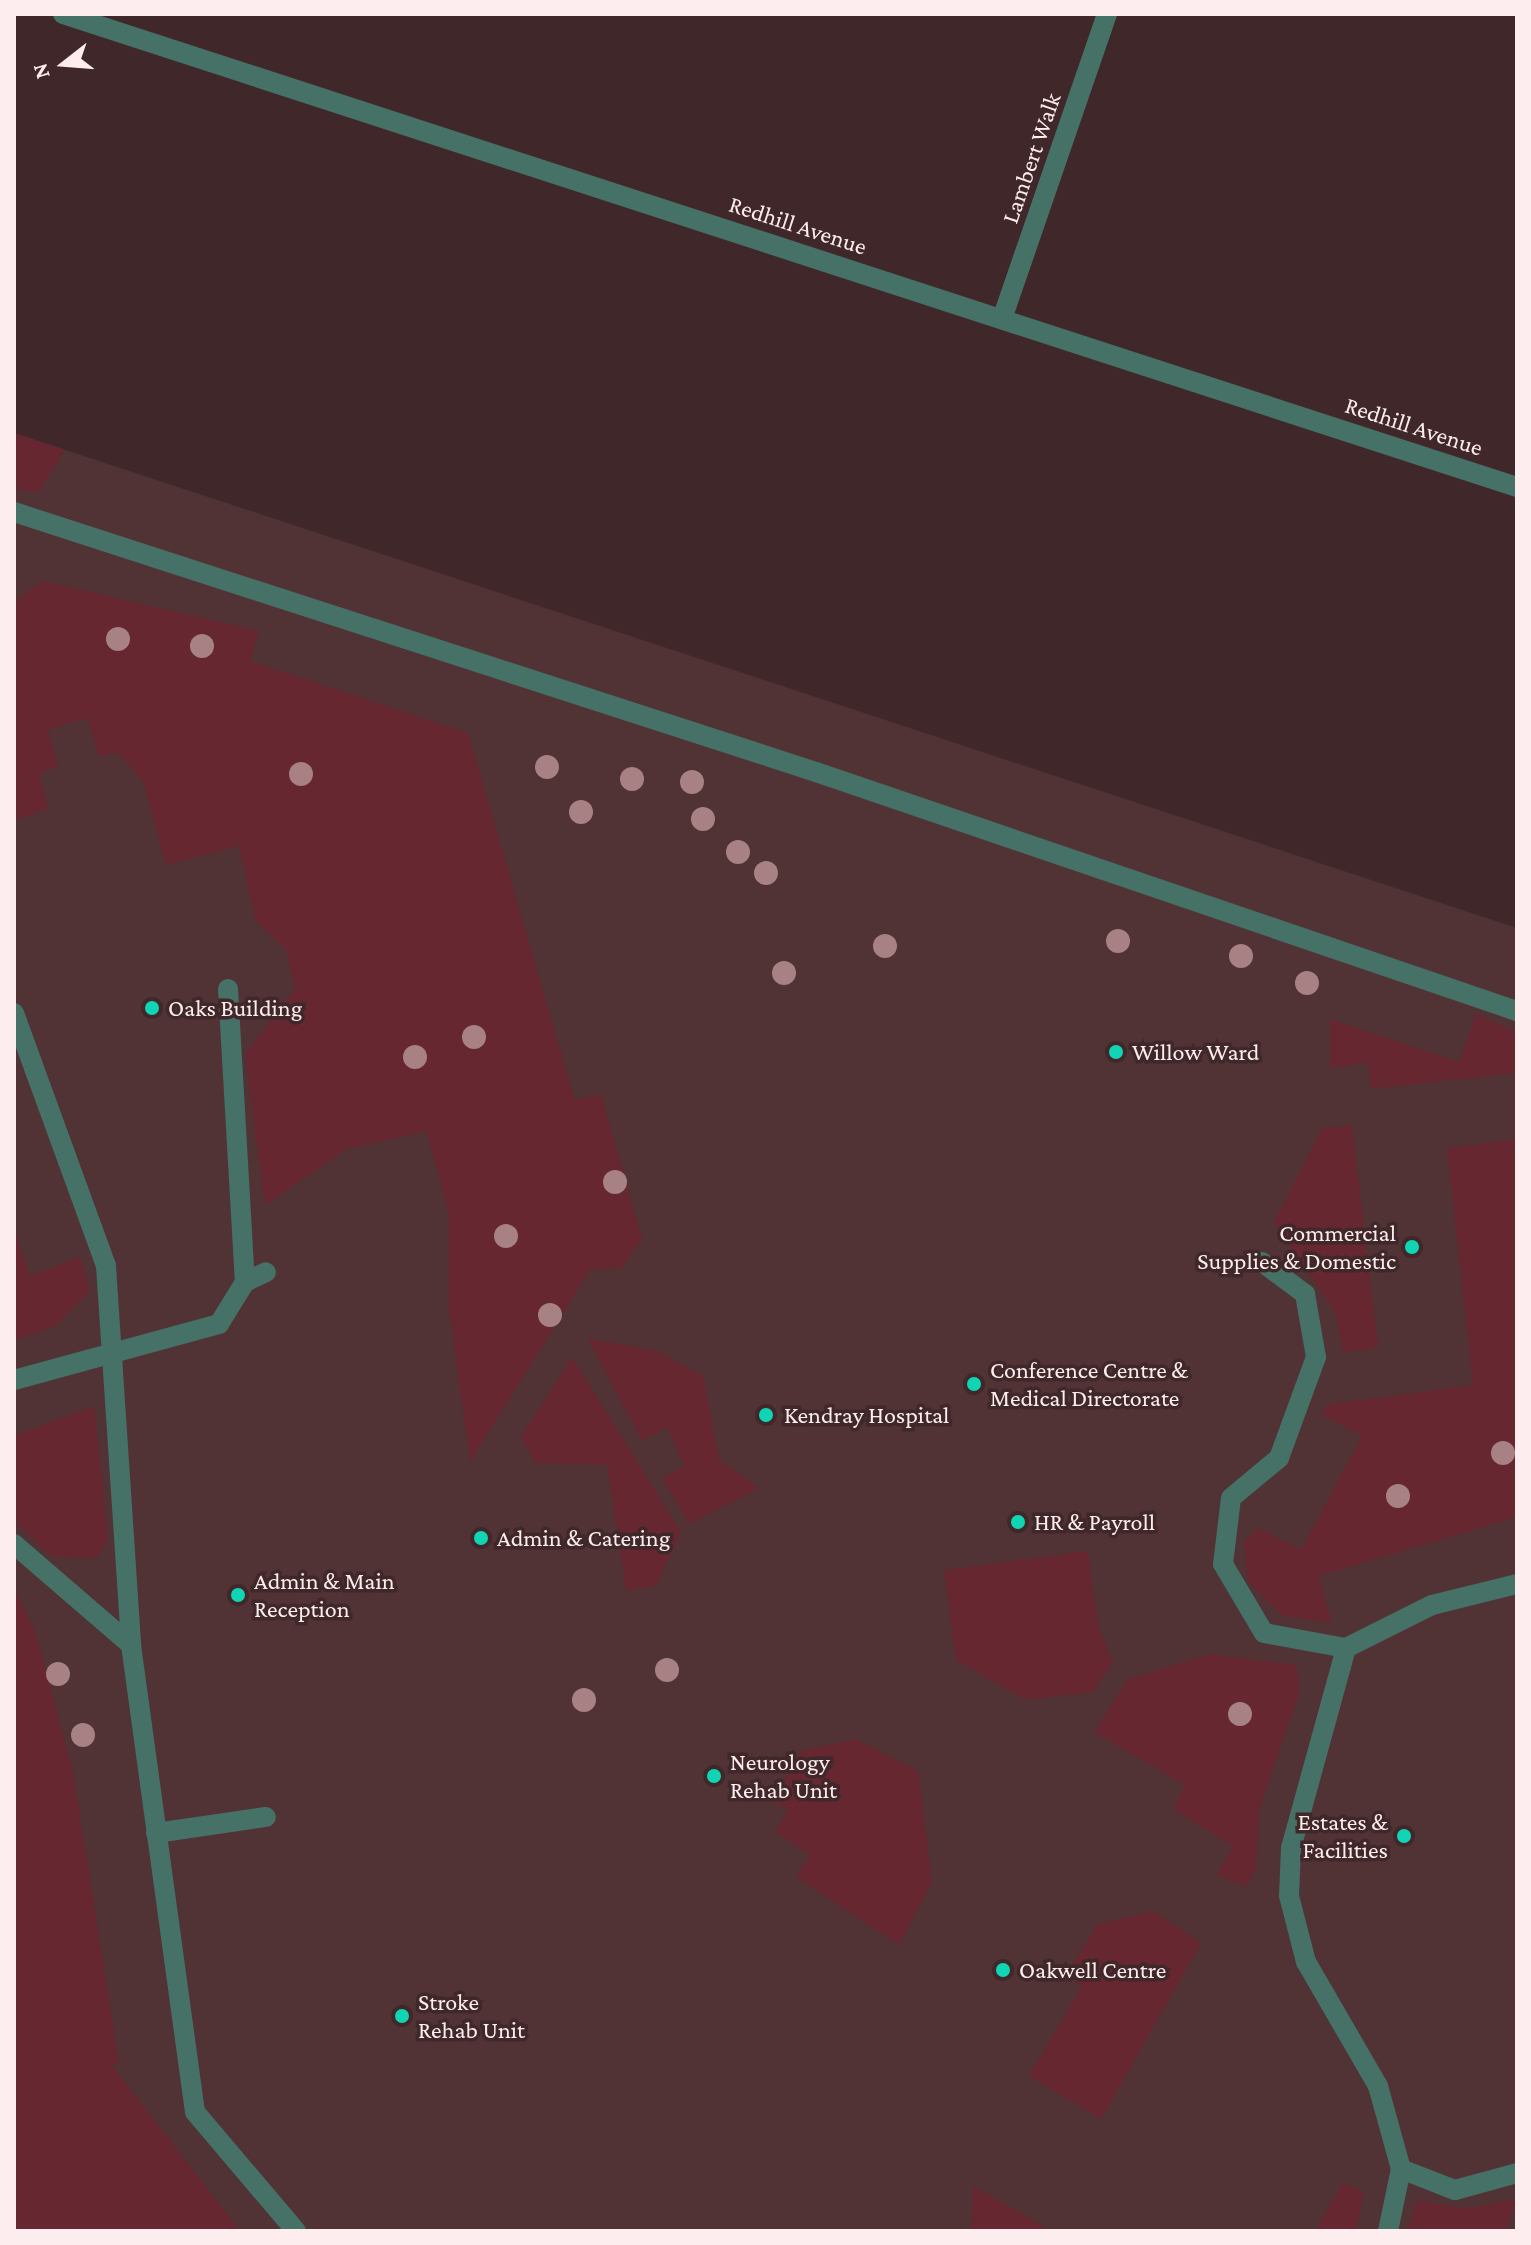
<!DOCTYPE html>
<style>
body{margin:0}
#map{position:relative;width:1531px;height:2245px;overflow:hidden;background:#40282a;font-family:"Crimson Pro",serif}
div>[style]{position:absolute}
.built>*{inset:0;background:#513235}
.green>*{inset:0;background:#662730}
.service>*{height:20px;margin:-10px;padding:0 10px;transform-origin:10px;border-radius:10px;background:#457166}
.minor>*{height:20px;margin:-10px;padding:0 10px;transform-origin:10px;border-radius:10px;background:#457166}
.trees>*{width:24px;height:24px;margin:-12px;border-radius:50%;background:#a88184}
.dots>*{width:22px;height:22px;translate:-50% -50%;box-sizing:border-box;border:4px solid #40282a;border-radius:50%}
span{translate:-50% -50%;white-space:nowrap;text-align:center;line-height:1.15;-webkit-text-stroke:7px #40282a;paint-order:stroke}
.street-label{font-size:24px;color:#fdedee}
.poi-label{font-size:24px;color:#fdedee}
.left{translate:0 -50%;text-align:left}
.right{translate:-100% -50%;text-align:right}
.frame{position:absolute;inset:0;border:16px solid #fdedee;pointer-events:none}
.north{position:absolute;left:24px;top:24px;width:80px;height:80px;-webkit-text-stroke:6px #40282a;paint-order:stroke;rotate:253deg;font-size:22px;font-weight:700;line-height:32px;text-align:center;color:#fdedee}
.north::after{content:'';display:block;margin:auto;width:28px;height:36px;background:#fdedee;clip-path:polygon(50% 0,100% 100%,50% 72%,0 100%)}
</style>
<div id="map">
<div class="built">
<div style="clip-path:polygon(14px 433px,1517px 928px,1517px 2231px,240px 2231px,122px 2085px,14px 1902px)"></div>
</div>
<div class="green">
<div style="clip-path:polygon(14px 433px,65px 450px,38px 493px,14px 488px)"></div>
<div style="clip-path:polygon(42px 581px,259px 631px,250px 661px,468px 733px,575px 1100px,601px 1094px,642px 1238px,622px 1268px,590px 1270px,470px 1462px,449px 1309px,449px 1213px,426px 1131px,347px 1149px,265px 1205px,245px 1054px,295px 990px,286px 949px,256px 922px,239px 846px,166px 865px,143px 781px,118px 753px,99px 756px,87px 718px,48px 730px,58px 766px,39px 774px,48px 808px,14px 821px,14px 602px)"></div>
<div style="clip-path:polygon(1476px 1014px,1517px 1032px,1517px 1086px,1515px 1073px,1371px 1089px,1368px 1063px,1330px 1068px,1330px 1019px,1459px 1062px)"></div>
<div style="clip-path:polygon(1352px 1125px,1378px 1347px,1343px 1353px,1336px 1313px,1274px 1222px,1322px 1128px)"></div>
<div style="clip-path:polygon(1517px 1139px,1517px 1517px,1319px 1576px,1332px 1623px,1283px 1616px,1248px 1582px,1244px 1541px,1259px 1528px,1301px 1550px,1362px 1436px,1321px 1414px,1329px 1404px,1473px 1385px,1447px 1148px)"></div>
<div style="clip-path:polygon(14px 1228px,30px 1276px,80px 1257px,90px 1291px,55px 1326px,14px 1341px)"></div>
<div style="clip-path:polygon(588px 1339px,655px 1350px,703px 1376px,719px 1460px,759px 1488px,689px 1524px,662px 1478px,684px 1466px,667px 1427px,642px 1441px)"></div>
<div style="clip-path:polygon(572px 1357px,681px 1532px,656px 1586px,626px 1590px,607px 1465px,535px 1463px,521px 1437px)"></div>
<div style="clip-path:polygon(94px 1406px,108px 1540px,97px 1558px,50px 1556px,14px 1520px,14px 1436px)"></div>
<div style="clip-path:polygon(1088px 1551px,1098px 1626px,1113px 1662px,1093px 1692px,1026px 1700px,956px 1660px,944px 1570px)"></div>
<div style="clip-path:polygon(14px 1587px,37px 1637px,73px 1772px,119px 2064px,111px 2064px,240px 2231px,14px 2231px)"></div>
<div style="clip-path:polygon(1210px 1654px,1296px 1665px,1300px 1691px,1260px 1807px,1256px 1871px,1245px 1887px,1217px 1874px,1233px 1846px,1173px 1809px,1185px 1785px,1094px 1732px,1128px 1679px)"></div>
<div style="clip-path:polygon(856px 1739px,918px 1771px,932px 1882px,899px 1945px,796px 1877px,810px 1855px,775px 1832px,788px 1810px,772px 1801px,801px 1751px)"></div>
<div style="clip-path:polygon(1153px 1911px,1201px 1943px,1101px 2119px,1029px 2076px,1082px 1986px,1066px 1975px,1097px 1925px)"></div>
<div style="clip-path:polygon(1343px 2183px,1364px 2192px,1356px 2231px,1315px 2231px)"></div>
<div style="clip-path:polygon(973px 2186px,1052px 2231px,971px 2231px)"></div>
<div style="clip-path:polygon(1517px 2198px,1506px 2231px,1407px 2231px,1417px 2200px,1467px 2209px)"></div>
</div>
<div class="service">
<div style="left:14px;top:512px;width:843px;rotate:17.96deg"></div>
<div style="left:816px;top:772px;width:741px;rotate:18.83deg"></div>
<div style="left:228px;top:989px;width:293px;rotate:86.7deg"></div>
<div style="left:14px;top:1013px;width:269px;rotate:70deg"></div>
<div style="left:106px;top:1266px;width:380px;rotate:86.2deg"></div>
<div style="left:1262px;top:1262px;width:54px;rotate:36.7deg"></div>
<div style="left:1305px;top:1294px;width:64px;rotate:80.1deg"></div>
<div style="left:1316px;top:1357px;width:108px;rotate:110.1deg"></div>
<div style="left:1279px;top:1458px;width:62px;rotate:140.2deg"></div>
<div style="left:1231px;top:1498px;width:66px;rotate:96.9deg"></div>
<div style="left:1223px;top:1564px;width:80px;rotate:59.3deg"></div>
<div style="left:1264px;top:1633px;width:83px;rotate:10.4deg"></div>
<div style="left:14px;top:1380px;width:213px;rotate:-15.3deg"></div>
<div style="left:219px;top:1324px;width:49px;rotate:-58.2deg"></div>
<div style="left:245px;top:1282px;width:23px;rotate:-25deg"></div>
<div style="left:14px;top:1544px;width:155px;rotate:40.8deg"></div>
<div style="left:131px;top:1645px;width:471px;rotate:82.2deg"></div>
<div style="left:195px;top:2112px;width:156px;rotate:49.7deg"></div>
<div style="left:156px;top:1833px;width:111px;rotate:-8.3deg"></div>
<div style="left:1401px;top:2169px;width:58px;rotate:21.3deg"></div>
<div style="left:1455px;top:2190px;width:64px;rotate:-15.3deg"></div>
<div style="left:1388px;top:2231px;width:63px;rotate:-78.2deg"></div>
<div style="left:1401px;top:2169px;width:86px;rotate:-105.5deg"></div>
<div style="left:1378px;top:2086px;width:143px;rotate:-120.1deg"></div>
<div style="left:1306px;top:1962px;width:68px;rotate:-104.4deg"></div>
<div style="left:1289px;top:1896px;width:48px;rotate:-87.6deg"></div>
<div style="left:1291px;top:1848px;width:207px;rotate:-74.6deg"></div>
<div style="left:1346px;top:1648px;width:96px;rotate:-26.6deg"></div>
<div style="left:1432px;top:1605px;width:88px;rotate:-13.9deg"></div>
</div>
<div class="minor">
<div style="left:63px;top:14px;width:1529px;rotate:18.02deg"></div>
<div style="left:1002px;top:319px;width:323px;rotate:-71deg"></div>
</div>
<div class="trees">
<div style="left:118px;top:639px"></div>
<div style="left:202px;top:646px"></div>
<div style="left:547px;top:767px"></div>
<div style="left:301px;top:774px"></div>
<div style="left:632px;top:779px"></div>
<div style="left:692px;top:782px"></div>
<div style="left:581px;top:812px"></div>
<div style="left:703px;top:819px"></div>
<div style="left:738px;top:852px"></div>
<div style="left:766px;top:873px"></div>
<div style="left:1118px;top:941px"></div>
<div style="left:885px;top:946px"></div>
<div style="left:1241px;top:956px"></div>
<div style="left:784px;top:973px"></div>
<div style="left:1307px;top:983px"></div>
<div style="left:474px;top:1037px"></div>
<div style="left:415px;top:1057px"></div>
<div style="left:615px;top:1182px"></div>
<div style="left:506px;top:1236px"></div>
<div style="left:550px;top:1315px"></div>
<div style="left:1503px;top:1453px"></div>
<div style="left:1398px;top:1496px"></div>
<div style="left:667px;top:1670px"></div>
<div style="left:58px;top:1674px"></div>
<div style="left:584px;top:1700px"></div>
<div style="left:1240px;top:1714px"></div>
<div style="left:83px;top:1735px"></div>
</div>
<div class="dots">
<div style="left:152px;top:1008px;background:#10d5b4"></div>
<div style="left:1116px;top:1052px;background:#10d5b4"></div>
<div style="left:1412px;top:1247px;background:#10d5b4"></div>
<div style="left:974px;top:1384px;background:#10d5b4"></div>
<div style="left:766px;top:1415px;background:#10d5b4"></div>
<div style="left:1018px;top:1522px;background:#10d5b4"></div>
<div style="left:481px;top:1538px;background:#10d5b4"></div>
<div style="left:238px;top:1595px;background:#10d5b4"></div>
<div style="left:714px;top:1776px;background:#10d5b4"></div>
<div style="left:1404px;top:1836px;background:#10d5b4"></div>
<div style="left:1003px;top:1970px;background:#10d5b4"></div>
<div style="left:402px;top:2016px;background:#10d5b4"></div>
</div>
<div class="street-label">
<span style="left:1031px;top:158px;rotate:-71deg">Lambert Walk</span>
<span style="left:798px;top:225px;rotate:18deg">Redhill Avenue</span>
<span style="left:1414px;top:426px;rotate:18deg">Redhill Avenue</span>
</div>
<div class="poi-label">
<span class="left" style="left:168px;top:1008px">Oaks Building</span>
<span class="left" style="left:1132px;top:1052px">Willow Ward</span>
<span class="right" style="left:1396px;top:1247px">Commercial<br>Supplies &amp; Domestic</span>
<span class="left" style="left:990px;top:1384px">Conference Centre &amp;<br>Medical Directorate</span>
<span class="left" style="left:784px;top:1415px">Kendray Hospital</span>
<span class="left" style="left:1034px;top:1522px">HR &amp; Payroll</span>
<span class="left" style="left:497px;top:1538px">Admin &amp; Catering</span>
<span class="left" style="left:254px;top:1595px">Admin &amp; Main<br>Reception</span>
<span class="left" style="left:730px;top:1776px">Neurology<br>Rehab Unit</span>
<span class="right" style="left:1388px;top:1836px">Estates &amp;<br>Facilities</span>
<span class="left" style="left:1019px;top:1970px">Oakwell Centre</span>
<span class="left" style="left:418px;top:2016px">Stroke<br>Rehab Unit</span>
</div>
<div class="frame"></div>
<div class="north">N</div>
</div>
